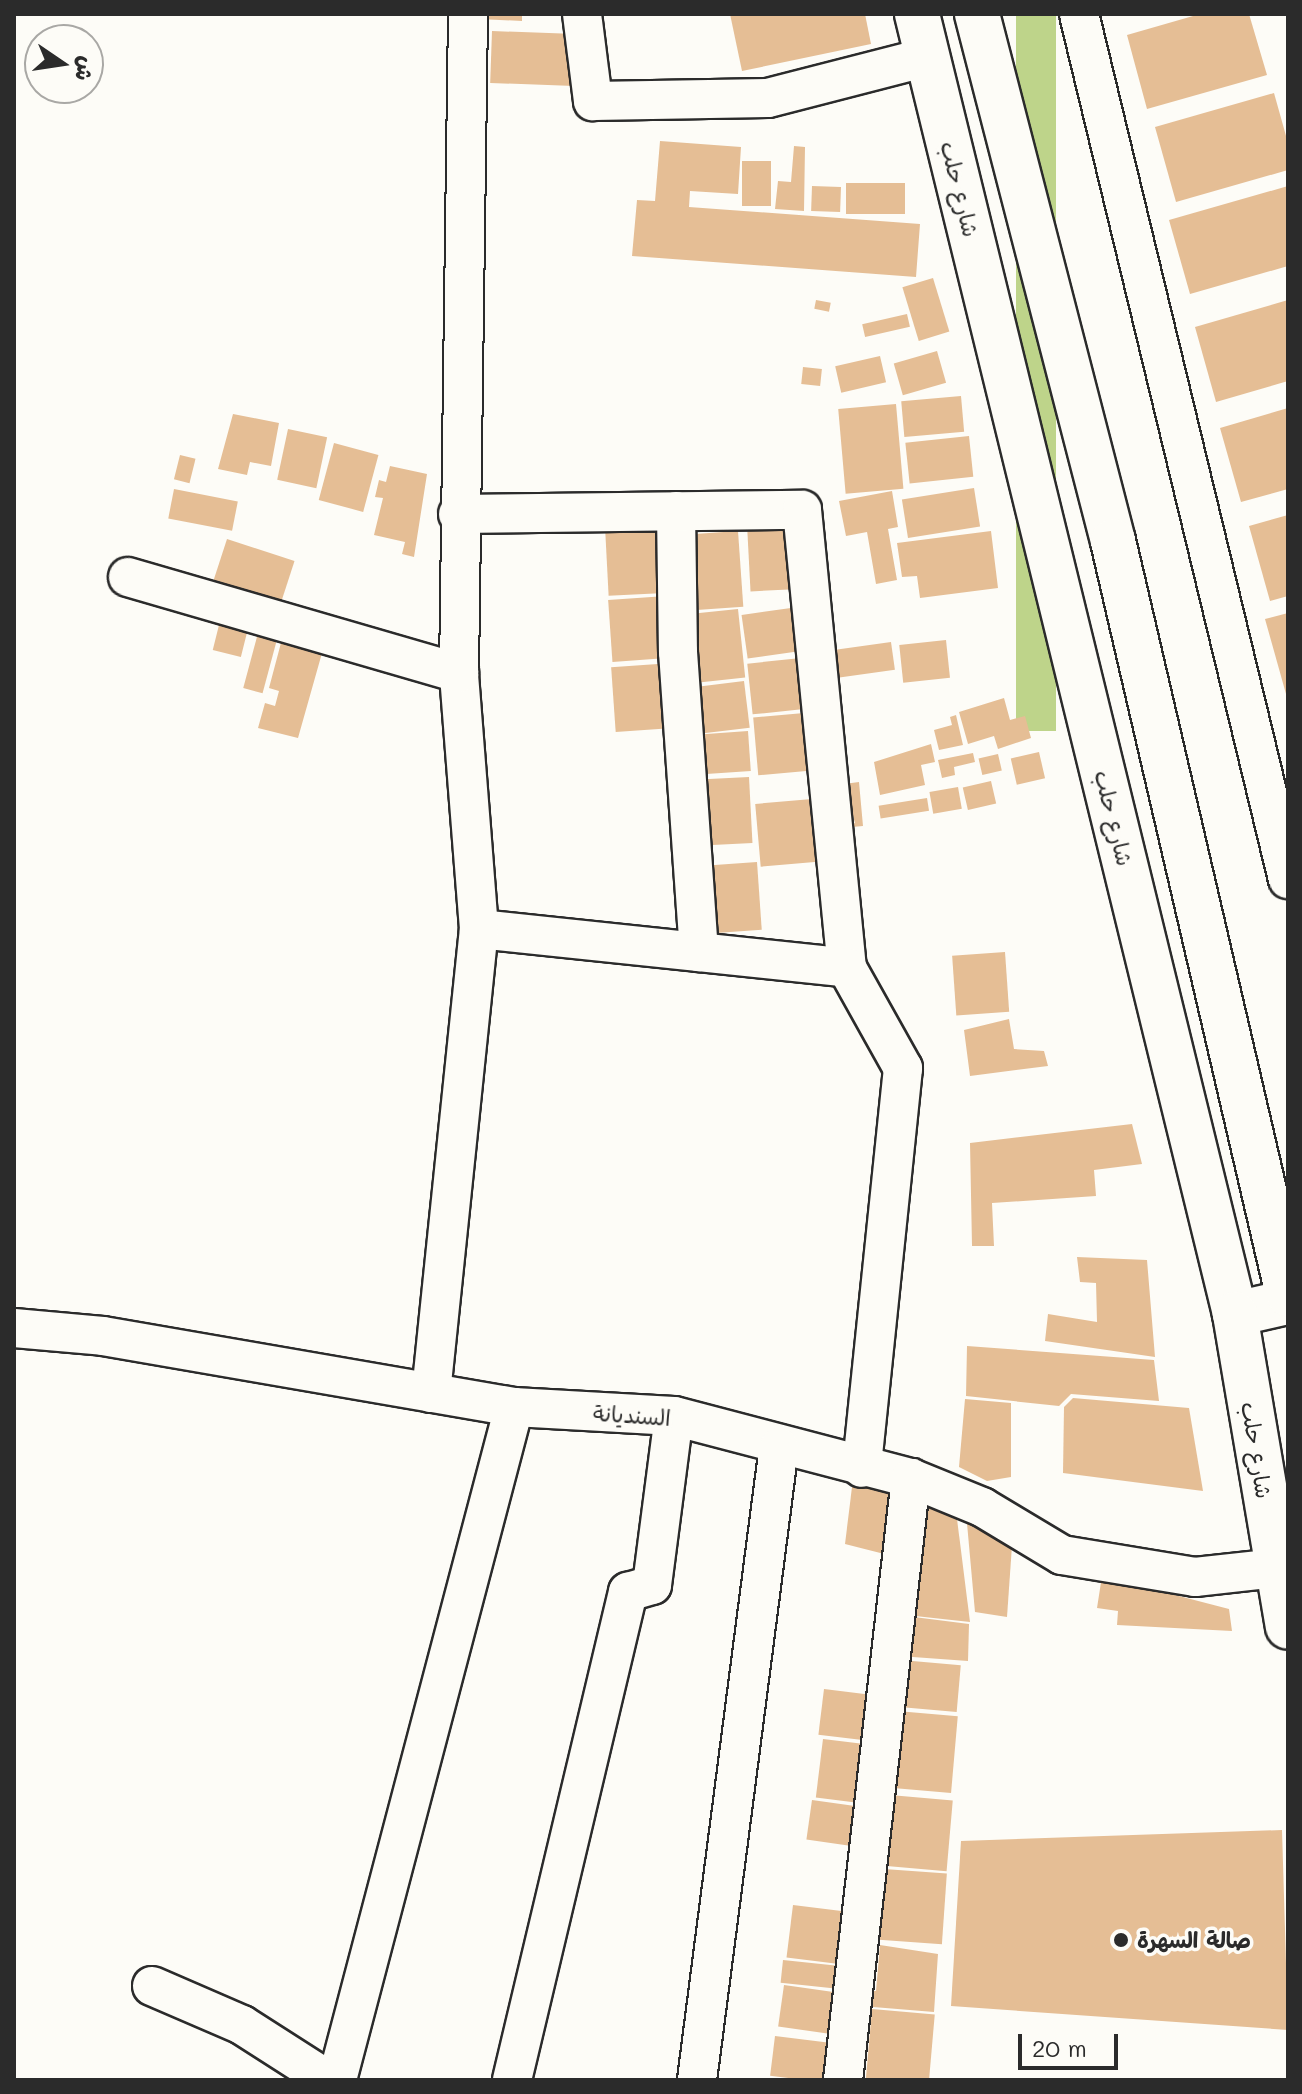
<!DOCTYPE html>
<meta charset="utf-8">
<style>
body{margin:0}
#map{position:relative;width:1302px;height:2094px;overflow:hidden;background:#fdfcf7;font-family:Mali,"Playpen Sans Arabic",sans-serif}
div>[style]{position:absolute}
.green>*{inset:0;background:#bed48a;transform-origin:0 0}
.building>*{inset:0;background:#e5be95;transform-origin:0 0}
.roads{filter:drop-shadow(2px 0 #2b2b2b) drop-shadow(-2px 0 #2b2b2b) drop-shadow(0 2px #2b2b2b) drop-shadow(0 -2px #2b2b2b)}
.minor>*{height:38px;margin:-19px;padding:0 19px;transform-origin:19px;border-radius:19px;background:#fdfcf7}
.tertiary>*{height:44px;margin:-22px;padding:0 22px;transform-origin:22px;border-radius:22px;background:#fdfcf7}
.primary>*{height:44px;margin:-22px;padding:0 22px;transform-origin:22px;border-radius:22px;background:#fdfcf7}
.dots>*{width:22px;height:22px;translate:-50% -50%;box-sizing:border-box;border:4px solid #fdfcf7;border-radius:50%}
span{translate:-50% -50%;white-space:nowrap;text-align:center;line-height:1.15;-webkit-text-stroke:7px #fdfcf7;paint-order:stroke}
.street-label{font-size:22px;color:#2b2b2b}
.poi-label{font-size:22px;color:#2b2b2b;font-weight:700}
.left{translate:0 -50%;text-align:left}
.frame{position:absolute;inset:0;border:16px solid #2b2b2b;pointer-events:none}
.north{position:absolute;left:24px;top:24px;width:80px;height:80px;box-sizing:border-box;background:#fdfcf7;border:2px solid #a9a8a5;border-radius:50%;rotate:103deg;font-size:22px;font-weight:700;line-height:32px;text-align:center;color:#2b2b2b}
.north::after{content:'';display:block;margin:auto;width:28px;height:36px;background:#2b2b2b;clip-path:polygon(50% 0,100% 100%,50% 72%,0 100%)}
.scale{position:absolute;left:1018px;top:2034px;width:100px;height:36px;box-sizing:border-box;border:4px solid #2b2b2b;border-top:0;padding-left:10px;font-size:24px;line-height:28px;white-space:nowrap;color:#2b2b2b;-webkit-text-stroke:6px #fdfcf7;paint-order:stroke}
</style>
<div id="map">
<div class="green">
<div style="left:1016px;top:14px;width:40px;height:717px"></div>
</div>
<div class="building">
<div style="clip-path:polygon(480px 14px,522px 14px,522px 21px,479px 19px)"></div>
<div style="clip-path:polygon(730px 14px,865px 14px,871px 44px,742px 71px)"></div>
<div style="clip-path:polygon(1200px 14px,1249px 14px,1267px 75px,1147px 109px,1127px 35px)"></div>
<div style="left:492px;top:31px;width:84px;height:52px;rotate:2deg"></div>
<div style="clip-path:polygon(1274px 93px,1288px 143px,1288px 170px,1176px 202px,1155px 127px)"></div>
<div style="clip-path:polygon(660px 141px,741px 147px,738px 194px,690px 191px,689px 207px,920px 224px,916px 277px,632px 256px,637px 200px,655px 201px)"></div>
<div style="clip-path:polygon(794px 146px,805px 147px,804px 211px,775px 209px,778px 181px,791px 182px)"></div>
<div style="left:742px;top:161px;width:29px;height:45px"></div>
<div style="left:846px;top:183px;width:59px;height:31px"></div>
<div style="left:812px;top:186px;width:29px;height:25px;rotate:2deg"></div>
<div style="clip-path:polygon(1288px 186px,1288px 266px,1190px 294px,1169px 220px)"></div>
<div style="left:933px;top:278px;width:56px;height:32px;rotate:73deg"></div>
<div style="left:816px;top:300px;width:15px;height:9px;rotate:11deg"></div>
<div style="clip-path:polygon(1288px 300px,1288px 381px,1216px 402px,1195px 327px)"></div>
<div style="left:907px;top:314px;width:13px;height:46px;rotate:77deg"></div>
<div style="left:937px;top:351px;width:33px;height:45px;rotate:74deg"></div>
<div style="left:880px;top:356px;width:27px;height:46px;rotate:77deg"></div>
<div style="left:803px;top:367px;width:19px;height:17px;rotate:6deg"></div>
<div style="left:961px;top:396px;width:36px;height:60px;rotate:85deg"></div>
<div style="left:896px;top:404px;width:85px;height:58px;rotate:85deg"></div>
<div style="clip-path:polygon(1288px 408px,1288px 489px,1241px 502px,1220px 428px)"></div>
<div style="clip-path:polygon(233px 414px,279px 423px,271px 466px,250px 462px,247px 475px,218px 469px)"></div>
<div style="left:288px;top:429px;width:40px;height:52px;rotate:12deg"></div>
<div style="left:969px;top:436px;width:41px;height:64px;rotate:84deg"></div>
<div style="left:334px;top:443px;width:46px;height:59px;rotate:15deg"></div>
<div style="left:180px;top:455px;width:16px;height:25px;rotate:14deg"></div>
<div style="clip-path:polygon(390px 466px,427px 474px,414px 557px,402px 554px,405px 542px,374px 535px,383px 498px,375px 497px,379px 480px,386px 482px)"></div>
<div style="left:974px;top:488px;width:39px;height:73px;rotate:81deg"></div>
<div style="left:174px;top:489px;width:65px;height:30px;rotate:11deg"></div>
<div style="clip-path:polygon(892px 491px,898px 527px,888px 529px,897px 580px,876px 584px,867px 532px,846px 536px,839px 501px)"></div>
<div style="clip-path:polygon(1288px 515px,1288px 596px,1270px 601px,1249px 526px)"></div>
<div style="left:796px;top:523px;width:66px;height:49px;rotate:87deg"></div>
<div style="left:661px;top:525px;width:68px;height:56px;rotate:87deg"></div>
<div style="left:738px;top:531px;width:76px;height:54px;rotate:86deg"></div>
<div style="clip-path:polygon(991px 531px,998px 588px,920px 598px,917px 576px,902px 577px,897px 543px)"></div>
<div style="left:227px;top:539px;width:71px;height:59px;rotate:18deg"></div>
<div style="left:666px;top:596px;width:62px;height:58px;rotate:86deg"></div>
<div style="left:798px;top:607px;width:44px;height:57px;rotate:82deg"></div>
<div style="left:738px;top:609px;width:69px;height:51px;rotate:84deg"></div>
<div style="clip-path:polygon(1288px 613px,1288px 693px,1286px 694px,1265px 619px)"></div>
<div style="left:220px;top:621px;width:29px;height:30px;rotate:14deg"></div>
<div style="left:258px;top:633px;width:20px;height:57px;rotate:15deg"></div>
<div style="clip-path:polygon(282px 639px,322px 653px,298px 738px,258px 728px,265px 703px,275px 706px,279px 691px,269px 688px)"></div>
<div style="left:946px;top:640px;width:38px;height:47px;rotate:84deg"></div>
<div style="left:891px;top:642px;width:28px;height:65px;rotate:82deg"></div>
<div style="left:801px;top:658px;width:51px;height:54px;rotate:84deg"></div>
<div style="left:672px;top:663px;width:65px;height:61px;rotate:86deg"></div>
<div style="left:744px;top:681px;width:47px;height:55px;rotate:83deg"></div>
<div style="clip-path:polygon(1004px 698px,1010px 720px,1025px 716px,1031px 738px,998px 749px,994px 736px,968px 744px,959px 712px)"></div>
<div style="left:804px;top:713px;width:58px;height:51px;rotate:85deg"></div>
<div style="clip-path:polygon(956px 715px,963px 745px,939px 750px,934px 730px,952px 725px,950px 717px)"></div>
<div style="left:748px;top:731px;width:40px;height:52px;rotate:86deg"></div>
<div style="clip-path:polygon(931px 744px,935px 762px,921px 765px,925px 785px,880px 795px,874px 762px)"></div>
<div style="left:1039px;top:752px;width:27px;height:29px;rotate:77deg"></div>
<div style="clip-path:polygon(973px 753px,975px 762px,954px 767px,955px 775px,942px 778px,938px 760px)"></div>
<div style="left:998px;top:754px;width:17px;height:20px;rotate:77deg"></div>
<div style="left:749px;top:777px;width:66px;height:50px;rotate:87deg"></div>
<div style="left:991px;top:781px;width:23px;height:29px;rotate:77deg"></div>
<div style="clip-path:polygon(859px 782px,863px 826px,841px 828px,855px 823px,844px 784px)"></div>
<div style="left:958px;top:787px;width:22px;height:29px;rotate:80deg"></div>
<div style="left:927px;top:798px;width:13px;height:49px;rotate:81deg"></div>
<div style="left:812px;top:799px;width:63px;height:57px;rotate:85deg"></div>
<div style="left:757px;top:862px;width:68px;height:53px;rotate:86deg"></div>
<div style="left:1005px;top:952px;width:60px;height:53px;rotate:86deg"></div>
<div style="clip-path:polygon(1009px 1019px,1014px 1049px,1044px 1051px,1048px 1066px,970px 1076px,964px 1030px)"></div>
<div style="clip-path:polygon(1132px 1124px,1142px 1164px,1094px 1170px,1096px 1196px,992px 1203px,994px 1246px,972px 1246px,970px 1143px)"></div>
<div style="clip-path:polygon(1077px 1257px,1147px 1260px,1155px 1357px,1045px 1341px,1048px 1314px,1097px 1322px,1096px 1283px,1080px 1282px)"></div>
<div style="clip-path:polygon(967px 1346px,1154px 1360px,1159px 1401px,1071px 1394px,1059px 1406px,966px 1396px)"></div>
<div style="clip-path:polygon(1073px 1398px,1189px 1408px,1203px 1491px,1063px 1473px,1064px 1407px)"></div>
<div style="clip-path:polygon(965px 1399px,1011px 1403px,1011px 1477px,987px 1481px,959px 1467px)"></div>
<div style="clip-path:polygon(853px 1479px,908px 1495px,900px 1558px,845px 1544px)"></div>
<div style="clip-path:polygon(918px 1490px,955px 1503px,970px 1622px,906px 1615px)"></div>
<div style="clip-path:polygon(965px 1501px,1013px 1531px,1007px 1617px,975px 1612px)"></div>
<div style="clip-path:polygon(1102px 1576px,1229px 1609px,1232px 1631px,1117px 1625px,1118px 1611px,1097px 1608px)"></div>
<div style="clip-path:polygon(906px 1616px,969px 1624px,968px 1661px,899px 1656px)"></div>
<div style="left:901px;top:1660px;width:60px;height:47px;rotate:5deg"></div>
<div style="left:824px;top:1689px;width:55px;height:46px;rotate:7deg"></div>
<div style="left:897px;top:1711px;width:61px;height:77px;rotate:5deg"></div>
<div style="left:823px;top:1739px;width:50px;height:59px;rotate:7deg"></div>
<div style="left:890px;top:1795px;width:63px;height:71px;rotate:5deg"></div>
<div style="left:812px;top:1800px;width:56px;height:40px;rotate:8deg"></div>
<div style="clip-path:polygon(1282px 1830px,1288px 2030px,951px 2006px,961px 1841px)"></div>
<div style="left:884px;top:1869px;width:63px;height:71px;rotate:4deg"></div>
<div style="left:793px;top:1905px;width:59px;height:53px;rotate:7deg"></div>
<div style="clip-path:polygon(880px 1945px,938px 1954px,934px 2012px,861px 2006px,864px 1990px,876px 1991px)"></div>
<div style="left:783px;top:1960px;width:62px;height:23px;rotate:6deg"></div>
<div style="left:784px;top:1985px;width:57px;height:42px;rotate:8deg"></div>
<div style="left:872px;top:2009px;width:63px;height:71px;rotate:5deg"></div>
<div style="left:775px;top:2036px;width:61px;height:40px;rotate:7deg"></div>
</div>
<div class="roads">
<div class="minor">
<div style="left:582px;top:14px;width:88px;rotate:82.8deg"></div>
<div style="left:593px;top:101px;width:175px;rotate:-1deg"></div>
<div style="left:768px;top:98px;width:165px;rotate:-14.4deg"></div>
<div style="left:1079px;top:14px;width:890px;rotate:76.42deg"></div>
<div style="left:676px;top:511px;width:141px;rotate:89.2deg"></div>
<div style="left:678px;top:652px;width:301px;rotate:86deg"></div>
<div style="left:458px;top:514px;width:344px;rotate:-0.7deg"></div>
<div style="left:802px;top:510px;width:460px;rotate:84.4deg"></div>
<div style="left:128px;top:577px;width:345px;rotate:16.2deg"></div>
<div style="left:479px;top:929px;width:370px;rotate:6deg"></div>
<div style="left:847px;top:968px;width:115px;rotate:60.8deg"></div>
<div style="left:903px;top:1068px;width:402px;rotate:95.9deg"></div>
<div style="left:14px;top:1328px;width:89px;rotate:5.1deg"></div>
<div style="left:103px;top:1336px;width:417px;rotate:9.8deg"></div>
<div style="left:514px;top:1407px;width:160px;rotate:3.2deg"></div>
<div style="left:674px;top:1416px;width:245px;rotate:14.7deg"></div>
<div style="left:911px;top:1478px;width:77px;rotate:22.2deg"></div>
<div style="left:982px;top:1507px;width:93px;rotate:31deg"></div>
<div style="left:1062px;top:1555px;width:135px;rotate:9.4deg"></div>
<div style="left:1195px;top:1577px;width:81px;rotate:-6.3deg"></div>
<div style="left:431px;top:1393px;width:466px;rotate:-84.1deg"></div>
<div style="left:479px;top:929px;width:257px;rotate:-94.5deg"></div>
<div style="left:459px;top:673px;width:659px;rotate:-89.22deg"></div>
<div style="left:152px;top:1986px;width:98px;rotate:23.4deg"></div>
<div style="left:242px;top:2025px;width:102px;rotate:32.6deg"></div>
<div style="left:337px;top:2080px;width:696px;rotate:-75.26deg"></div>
<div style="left:512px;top:2080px;width:502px;rotate:-76.63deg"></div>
<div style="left:628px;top:1592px;width:25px;rotate:-16deg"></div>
<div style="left:652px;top:1585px;width:170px;rotate:-82.6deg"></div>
<div style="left:697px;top:2080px;width:638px;rotate:-82.62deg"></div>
<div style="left:843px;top:2080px;width:606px;rotate:-83.56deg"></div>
</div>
<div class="tertiary">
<div style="left:1235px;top:1314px;width:54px;rotate:-12.8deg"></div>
</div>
<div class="primary">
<div style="left:917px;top:14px;width:1338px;rotate:76.25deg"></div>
<div style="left:1235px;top:1314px;width:317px;rotate:80.4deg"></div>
<div style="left:977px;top:14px;width:544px;rotate:75.53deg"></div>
<div style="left:1113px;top:541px;width:773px;rotate:76.92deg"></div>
</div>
</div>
<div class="dots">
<div style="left:1121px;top:1940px;background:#2b2b2b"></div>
</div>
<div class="street-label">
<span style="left:960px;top:189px;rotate:76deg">شارع حلب</span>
<span style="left:1114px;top:818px;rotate:76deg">شارع حلب</span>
<span style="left:632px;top:1415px;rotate:4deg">السنديانة</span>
<span style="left:1257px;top:1450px;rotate:81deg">شارع حلب</span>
</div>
<div class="poi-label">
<span class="left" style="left:1137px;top:1940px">صالة السهرة</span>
</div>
<div class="frame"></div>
<div class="north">ش</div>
<div class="scale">20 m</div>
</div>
